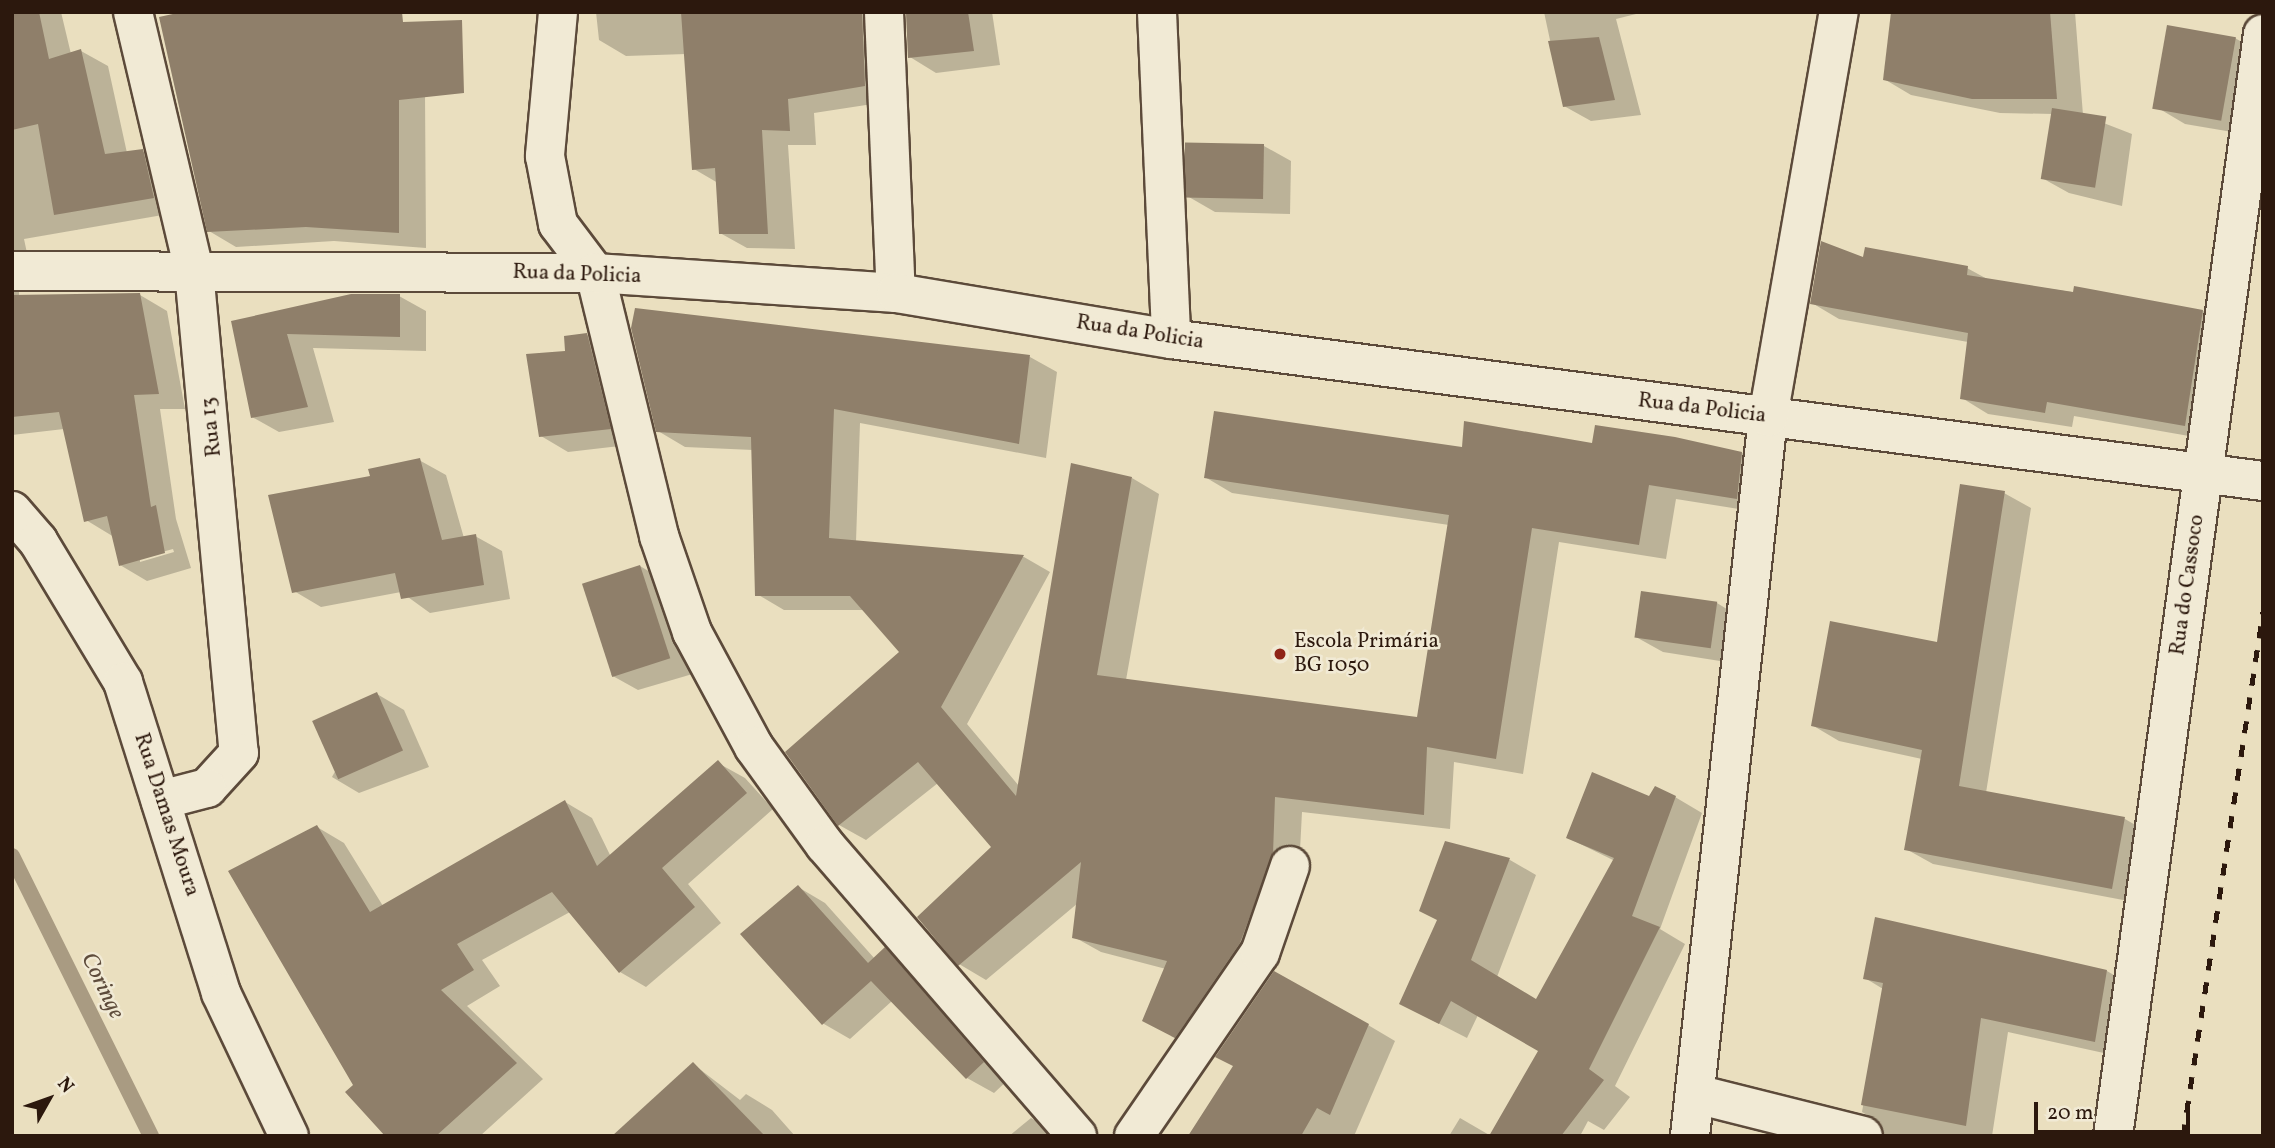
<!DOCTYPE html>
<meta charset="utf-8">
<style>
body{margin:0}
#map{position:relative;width:2275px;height:1148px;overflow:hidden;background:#eadfbf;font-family:Vollkorn,serif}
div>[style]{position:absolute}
.shadow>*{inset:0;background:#0003}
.stream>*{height:16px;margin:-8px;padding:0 8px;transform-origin:8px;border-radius:8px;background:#a99b82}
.building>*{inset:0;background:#8f7f6a;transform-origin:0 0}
.roads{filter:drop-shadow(2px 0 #5c4a3a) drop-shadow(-2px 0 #5c4a3a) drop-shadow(0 2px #5c4a3a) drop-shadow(0 -2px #5c4a3a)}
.minor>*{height:38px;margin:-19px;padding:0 19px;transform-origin:19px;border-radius:19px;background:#f1ead5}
.rail>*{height:5px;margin-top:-2.5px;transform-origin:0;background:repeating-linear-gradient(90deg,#2c180d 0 12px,transparent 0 24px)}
.dots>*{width:19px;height:19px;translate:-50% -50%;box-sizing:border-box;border:4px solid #f1ead5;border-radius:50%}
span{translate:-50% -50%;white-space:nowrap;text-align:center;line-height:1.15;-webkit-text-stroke:5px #f1ead5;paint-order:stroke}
.street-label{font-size:21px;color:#2c180d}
.poi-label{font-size:21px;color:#2c180d}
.left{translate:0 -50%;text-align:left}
.water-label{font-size:23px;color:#5e4c3c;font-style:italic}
.frame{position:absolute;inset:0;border:14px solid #2c180d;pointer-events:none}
.north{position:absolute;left:14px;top:1064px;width:70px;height:70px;-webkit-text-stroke:5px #f1ead5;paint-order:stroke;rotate:50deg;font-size:19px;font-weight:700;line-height:28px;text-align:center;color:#2c180d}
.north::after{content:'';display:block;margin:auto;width:24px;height:32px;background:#2c180d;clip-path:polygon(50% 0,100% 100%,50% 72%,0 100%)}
.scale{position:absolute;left:2034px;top:1102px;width:156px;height:32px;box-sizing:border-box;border:4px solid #2c180d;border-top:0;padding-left:9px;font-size:21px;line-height:24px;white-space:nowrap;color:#2c180d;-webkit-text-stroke:5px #f1ead5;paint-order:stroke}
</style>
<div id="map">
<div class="shadow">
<div style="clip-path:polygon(evenodd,12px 12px,61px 12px,71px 54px,81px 51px,108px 66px,127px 153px,142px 151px,169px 166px,180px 212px,24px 239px,30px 267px,19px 276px,19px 295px,140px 295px,167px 311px,185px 409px,160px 409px,176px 519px,191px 568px,147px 581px,120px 565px,114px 537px,86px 520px,64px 429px,12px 435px,12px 12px,173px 549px,174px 552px,140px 562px,140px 558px,173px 549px)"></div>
<div style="clip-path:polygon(175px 12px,391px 12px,425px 92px,426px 248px,334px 241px,236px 247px,209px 231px)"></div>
<div style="clip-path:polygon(596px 12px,897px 12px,892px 101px,814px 113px,816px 145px,788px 145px,795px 249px,747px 248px,720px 233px,718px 183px,694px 169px,686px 54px,626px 56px,599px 40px)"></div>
<div style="clip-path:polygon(906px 12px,992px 12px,1000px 65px,936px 73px,910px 57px)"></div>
<div style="clip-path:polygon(1544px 12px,1644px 12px,1616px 19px,1641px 115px,1591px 121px,1564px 106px)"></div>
<div style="clip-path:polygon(1893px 12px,2075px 12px,2083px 115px,2132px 134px,2122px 206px,2069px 193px,2042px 178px,2053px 114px,2000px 113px,1911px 95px,1884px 79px)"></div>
<div style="clip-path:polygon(2235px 38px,2262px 54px,2250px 135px,2185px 124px,2158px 108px)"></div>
<div style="clip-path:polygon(1264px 146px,1291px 161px,1290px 214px,1215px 212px,1189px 197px)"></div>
<div style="clip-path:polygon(1864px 260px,1967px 268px,1989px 280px,2203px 311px,2230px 327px,2212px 440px,2074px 416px,2072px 427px,1988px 414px,1962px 398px,1968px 342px,1839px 319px,1812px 303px)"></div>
<div style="clip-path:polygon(399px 296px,426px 311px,426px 351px,313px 348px,334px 422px,279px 432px,252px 417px,233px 322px)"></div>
<div style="clip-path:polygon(587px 335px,614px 351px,637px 444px,568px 452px,541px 436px,567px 353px)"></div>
<div style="clip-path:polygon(1030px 357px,1057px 372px,1046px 458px,860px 423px,856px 542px,1024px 557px,1050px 572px,967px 724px,1019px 786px,1132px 478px,1159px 494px,1126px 680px,1419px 719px,1449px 525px,1232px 493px,1205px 477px,1463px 449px,1594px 445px,1742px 453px,1769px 469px,1764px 513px,1676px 499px,1666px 559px,1559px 542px,1523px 774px,1454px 762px,1450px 829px,1302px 812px,1299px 870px,1203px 1052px,1171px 1036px,1166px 969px,1101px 952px,1074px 937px,1078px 903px,986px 980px,959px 964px,993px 848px,938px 783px,866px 840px,839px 825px,901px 652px,864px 610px,784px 610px,757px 594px,753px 450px,685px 447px,658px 431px)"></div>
<div style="clip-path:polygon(419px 460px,446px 475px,464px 538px,475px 536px,502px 551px,510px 599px,430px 613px,401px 592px,321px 607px,294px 591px)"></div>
<div style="clip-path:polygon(2004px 493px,2031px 508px,1986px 793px,2125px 819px,2151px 834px,2139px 903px,1933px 864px,1906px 849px,1922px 759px,1839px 741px,1812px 725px,1938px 644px)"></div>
<div style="clip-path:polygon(640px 566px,667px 582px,696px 673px,638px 690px,611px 675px)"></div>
<div style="clip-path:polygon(1717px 603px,1743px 619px,1739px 664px,1663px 652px,1636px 637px)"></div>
<div style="clip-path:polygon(377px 694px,404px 710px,429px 767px,359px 793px,332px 777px)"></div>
<div style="clip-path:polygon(718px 763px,745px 778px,773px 809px,688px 884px,721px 923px,646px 987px,620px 972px,570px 912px,482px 960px,500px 986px,467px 1006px,543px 1079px,480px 1136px,387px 1136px,355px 1085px,317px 827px,344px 843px,383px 906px,565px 802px,592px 818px,611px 857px)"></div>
<div style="clip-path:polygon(1675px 797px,1702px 813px,1660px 929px,1685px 944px,1615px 1086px,1630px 1097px,1604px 1130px,1588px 1121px,1580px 1136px,1449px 1136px,1460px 1118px,1491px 1136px,1541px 1051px,1478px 1015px,1467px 1038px,1428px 1018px,1446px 843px,1510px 860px,1536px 875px,1497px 977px,1537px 1001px,1615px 861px,1568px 838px,1650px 798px)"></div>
<div style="clip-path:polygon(798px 887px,825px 903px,875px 959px,885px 949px,912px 965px,1010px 1078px,994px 1093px,967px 1078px,892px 1001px,850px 1039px,824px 1024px,742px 934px)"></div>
<div style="clip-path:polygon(2107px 971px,2134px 987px,2122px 1057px,2008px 1032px,1992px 1136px,1884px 1136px,1881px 1123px,1862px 1112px,1883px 989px,1865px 978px)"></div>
<div style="clip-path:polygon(1368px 1025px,1395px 1041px,1354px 1136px,1190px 1136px)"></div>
<div style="clip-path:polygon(693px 1064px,740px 1100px,746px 1094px,772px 1110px,795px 1136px,637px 1136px)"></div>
<div style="clip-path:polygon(1031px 1118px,1058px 1134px,1060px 1136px,1009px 1136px)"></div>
</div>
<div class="stream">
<div style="left:12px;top:856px;width:313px;rotate:63.6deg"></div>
</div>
<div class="building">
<div style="clip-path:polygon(12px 12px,39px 12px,49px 59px,81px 49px,105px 154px,143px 149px,154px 198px,54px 215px,38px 124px,12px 130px)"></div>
<div style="clip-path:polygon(182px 12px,402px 12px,403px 22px,462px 20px,464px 93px,399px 100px,399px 233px,306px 227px,207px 232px,159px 17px)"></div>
<div style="clip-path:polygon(681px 12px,862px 12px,865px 86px,788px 99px,790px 131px,762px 130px,768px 234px,719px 234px,715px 168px,692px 170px)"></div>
<div style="clip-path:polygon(906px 12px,968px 12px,974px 51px,908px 58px)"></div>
<div style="clip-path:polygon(1891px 12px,2050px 12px,2057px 99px,1972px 99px,1883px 80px)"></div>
<div style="left:2167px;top:25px;width:70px;height:85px;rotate:10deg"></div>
<div style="clip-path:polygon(1599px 37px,1615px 100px,1563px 107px,1548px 41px)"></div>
<div style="left:2052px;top:108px;width:55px;height:72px;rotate:9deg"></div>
<div style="left:1264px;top:144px;width:55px;height:79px;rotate:91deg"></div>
<div style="clip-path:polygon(1821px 241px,1863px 257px,1865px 247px,1968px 266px,1967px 275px,2073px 292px,2074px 286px,2203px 310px,2185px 426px,2047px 402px,2045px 413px,1960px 399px,1968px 333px,1810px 304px)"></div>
<div style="clip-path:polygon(140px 293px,159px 394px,134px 395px,151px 507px,156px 505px,165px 553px,119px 566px,107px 516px,84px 522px,59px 412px,12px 417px,12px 295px)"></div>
<div style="clip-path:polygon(351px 294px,400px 294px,400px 337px,287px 334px,308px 407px,251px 418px,231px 321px)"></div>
<div style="clip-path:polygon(635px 308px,1030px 355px,1019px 444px,834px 409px,829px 538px,1024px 555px,941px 707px,1016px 796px,1071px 463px,1132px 477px,1097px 675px,1417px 717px,1449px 515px,1204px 478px,1214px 411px,1462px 447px,1464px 421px,1592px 443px,1595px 425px,1675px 437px,1742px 452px,1737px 499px,1649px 485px,1639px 545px,1532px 528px,1496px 759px,1427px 747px,1424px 815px,1275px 797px,1273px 854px,1240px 943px,1175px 1038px,1142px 1021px,1167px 961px,1072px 938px,1081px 862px,958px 966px,917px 917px,991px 847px,918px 762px,838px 826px,785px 752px,899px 652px,850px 596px,755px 596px,751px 437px,656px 432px,631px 328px)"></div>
<div style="clip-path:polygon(587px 333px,611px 429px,539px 437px,526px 354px,565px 351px,564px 336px)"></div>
<div style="clip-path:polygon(420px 458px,442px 540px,476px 534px,484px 585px,401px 599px,395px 573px,292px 593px,268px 495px,370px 476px,368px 469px)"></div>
<div style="clip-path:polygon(1960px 484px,2005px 491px,1959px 786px,2125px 817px,2112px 889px,1904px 850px,1922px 750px,1811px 726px,1830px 621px,1937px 642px)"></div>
<div style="left:640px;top:565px;width:98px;height:61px;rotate:72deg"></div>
<div style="left:1641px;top:591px;width:77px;height:47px;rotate:8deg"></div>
<div style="left:377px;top:692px;width:64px;height:71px;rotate:66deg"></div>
<div style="clip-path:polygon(718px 760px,747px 793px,662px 868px,695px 907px,619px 973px,552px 892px,457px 944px,474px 970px,441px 990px,517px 1063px,436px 1136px,385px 1136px,345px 1092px,353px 1085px,228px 871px,317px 825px,370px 912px,565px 800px,597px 866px)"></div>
<div style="clip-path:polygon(1592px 772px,1649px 796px,1655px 786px,1676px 796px,1632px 916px,1660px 927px,1589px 1069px,1604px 1080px,1561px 1136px,1489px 1136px,1538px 1051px,1451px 1001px,1439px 1024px,1399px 1004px,1437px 920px,1419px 911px,1445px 841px,1510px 858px,1471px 960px,1536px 999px,1614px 858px,1566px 838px)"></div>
<div style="clip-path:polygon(798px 885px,868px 963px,885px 947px,984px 1062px,966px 1079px,871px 981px,822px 1025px,740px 934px)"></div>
<div style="clip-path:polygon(1875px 917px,2107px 970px,2095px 1042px,1981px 1018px,1966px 1126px,1861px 1105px,1883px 983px,1863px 979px)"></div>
<div style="clip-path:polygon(1274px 971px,1369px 1024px,1330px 1115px,1317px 1108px,1301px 1136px,1188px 1136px,1233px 1066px,1215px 1057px)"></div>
<div style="clip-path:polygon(693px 1062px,765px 1136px,612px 1136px)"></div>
</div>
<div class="roads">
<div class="minor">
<div style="left:133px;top:12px;width:266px;rotate:76.7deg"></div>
<div style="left:194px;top:271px;width:484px;rotate:84.7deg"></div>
<div style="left:239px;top:753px;width:47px;rotate:132.4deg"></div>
<div style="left:207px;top:788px;width:48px;rotate:165.4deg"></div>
<div style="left:558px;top:12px;width:145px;rotate:95.2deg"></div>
<div style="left:545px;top:156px;width:69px;rotate:79.2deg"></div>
<div style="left:558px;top:224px;width:61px;rotate:52.9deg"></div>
<div style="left:595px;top:273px;width:271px;rotate:76.3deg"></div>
<div style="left:659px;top:536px;width:102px;rotate:71deg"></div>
<div style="left:692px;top:632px;width:131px;rotate:61.7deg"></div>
<div style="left:754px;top:747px;width:121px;rotate:54.1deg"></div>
<div style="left:825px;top:845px;width:385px;rotate:49.1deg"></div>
<div style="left:884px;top:12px;width:281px;rotate:87.6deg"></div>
<div style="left:1157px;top:12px;width:327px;rotate:87.5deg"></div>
<div style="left:12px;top:271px;width:583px;rotate:0.2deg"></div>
<div style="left:595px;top:273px;width:302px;rotate:3.8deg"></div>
<div style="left:896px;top:293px;width:279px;rotate:9.5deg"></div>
<div style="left:1171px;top:339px;width:1101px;rotate:7.41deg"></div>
<div style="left:12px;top:511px;width:40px;rotate:49deg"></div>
<div style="left:38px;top:541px;width:165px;rotate:58.9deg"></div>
<div style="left:123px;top:682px;width:326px;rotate:72.5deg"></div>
<div style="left:221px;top:993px;width:158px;rotate:64.6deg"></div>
<div style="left:1696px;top:1094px;width:172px;rotate:14.1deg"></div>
<div style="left:1134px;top:1136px;width:222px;rotate:-55.5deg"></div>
<div style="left:1260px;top:953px;width:92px;rotate:-71deg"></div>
<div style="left:1690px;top:1136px;width:723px;rotate:-83.81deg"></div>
<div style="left:1768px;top:417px;width:411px;rotate:-80.1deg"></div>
<div style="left:2113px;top:1136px;width:1112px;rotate:-82.25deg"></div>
</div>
</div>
<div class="rail">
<div style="left:2183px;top:1136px;width:530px;rotate:-81.32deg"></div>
</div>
<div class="dots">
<div style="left:1280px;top:654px;background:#8f2418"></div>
</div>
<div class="street-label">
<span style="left:577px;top:275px;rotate:2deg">Rua da Policia</span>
<span style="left:1140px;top:333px;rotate:9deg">Rua da Policia</span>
<span style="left:1702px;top:409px;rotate:7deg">Rua da Policia</span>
<span style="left:212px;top:427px;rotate:-96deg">Rua 13</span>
<span style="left:2188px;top:585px;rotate:-82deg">Rua do Cassoco</span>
<span style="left:166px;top:815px;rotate:72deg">Rua Damas Moura</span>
</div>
<div class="poi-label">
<span class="left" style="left:1294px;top:654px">Escola Primária<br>BG 1050</span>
</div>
<div class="water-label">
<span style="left:102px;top:986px;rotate:64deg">Coringe</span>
</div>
<div class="frame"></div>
<div class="north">N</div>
<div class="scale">20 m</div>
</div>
